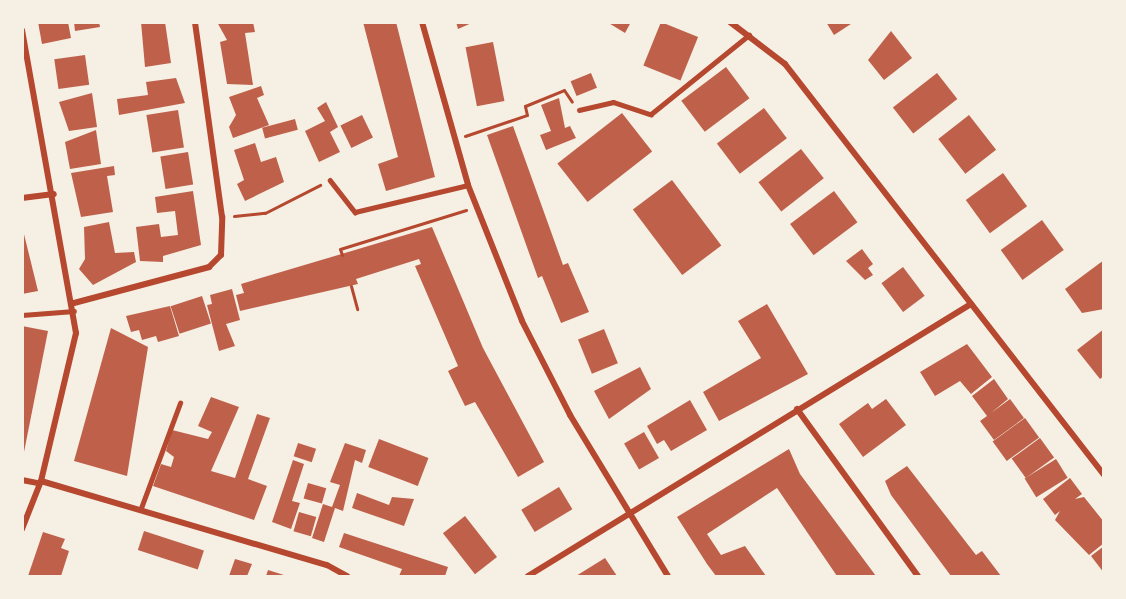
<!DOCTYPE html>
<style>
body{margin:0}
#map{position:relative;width:1126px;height:599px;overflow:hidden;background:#f6efe4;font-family:"Archivo Narrow",sans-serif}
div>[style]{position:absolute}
.building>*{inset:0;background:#bf614a;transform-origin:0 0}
.path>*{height:3px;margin:-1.5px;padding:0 1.5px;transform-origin:1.5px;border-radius:1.5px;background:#b5482f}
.service>*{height:4.5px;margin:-2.25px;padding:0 2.25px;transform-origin:2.25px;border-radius:2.25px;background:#b5482f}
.minor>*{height:6px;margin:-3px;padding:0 3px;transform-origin:3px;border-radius:3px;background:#b5482f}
span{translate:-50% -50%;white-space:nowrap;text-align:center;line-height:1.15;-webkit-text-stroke:6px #f6efe4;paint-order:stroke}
.frame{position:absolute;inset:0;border:24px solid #f6efe4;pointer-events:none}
</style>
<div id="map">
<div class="building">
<div style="clip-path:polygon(38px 22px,68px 22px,71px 38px,42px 44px)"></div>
<div style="clip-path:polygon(74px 22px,99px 22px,100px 27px,75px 31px)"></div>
<div style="clip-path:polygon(141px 22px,165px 22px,171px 63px,145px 67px)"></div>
<div style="clip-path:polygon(217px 22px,253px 22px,255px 32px,245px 33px,253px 85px,227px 84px,220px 42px,227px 40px)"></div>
<div style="clip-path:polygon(363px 22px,396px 22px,435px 177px,386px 191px,378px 164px,398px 157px)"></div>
<div style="clip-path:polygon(456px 22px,474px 22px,458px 29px)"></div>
<div style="clip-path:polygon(607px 22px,631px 22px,625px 33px)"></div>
<div style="left:661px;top:22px;width:40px;height:47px;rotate:22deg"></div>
<div style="clip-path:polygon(826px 22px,854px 22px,834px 35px)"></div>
<div style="clip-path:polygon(891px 31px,912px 58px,884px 80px,868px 60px)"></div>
<div style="left:493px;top:42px;width:60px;height:28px;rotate:79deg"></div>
<div style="left:85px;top:55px;width:30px;height:31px;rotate:82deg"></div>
<div style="left:726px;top:67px;width:39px;height:56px;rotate:53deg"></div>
<div style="left:591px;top:73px;width:16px;height:22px;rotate:68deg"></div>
<div style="left:937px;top:73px;width:33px;height:56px;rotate:52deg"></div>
<div style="clip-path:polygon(176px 78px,185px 103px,119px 115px,117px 99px,148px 95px,146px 82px)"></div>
<div style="clip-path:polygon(261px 86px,264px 95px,257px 98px,269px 125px,233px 138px,229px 127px,236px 115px,229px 97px)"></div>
<div style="clip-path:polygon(92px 93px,97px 127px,69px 131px,59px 102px)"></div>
<div style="clip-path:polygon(559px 98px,565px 128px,570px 126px,576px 138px,546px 150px,540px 135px,551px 131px,541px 105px)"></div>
<div style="clip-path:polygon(326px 102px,338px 127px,330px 132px,340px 152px,319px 162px,305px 131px,325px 121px,317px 108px)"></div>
<div style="left:764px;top:108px;width:38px;height:59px;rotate:53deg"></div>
<div style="left:178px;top:110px;width:38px;height:32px;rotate:81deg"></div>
<div style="left:622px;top:113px;width:49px;height:82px;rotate:52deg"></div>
<div style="left:362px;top:115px;width:25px;height:24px;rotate:64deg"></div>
<div style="left:969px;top:115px;width:44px;height:39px;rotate:52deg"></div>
<div style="left:295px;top:119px;width:11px;height:34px;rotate:75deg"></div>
<div style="clip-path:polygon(513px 126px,563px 265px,568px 263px,589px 312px,561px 323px,542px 276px,538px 278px,487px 135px)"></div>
<div style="clip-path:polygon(96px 130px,101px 164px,70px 169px,65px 142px)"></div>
<div style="clip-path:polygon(255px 143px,261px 162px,276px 157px,284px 182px,245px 201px,237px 184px,244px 180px,234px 150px)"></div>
<div style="left:801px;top:149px;width:37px;height:54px;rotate:52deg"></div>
<div style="left:188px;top:152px;width:33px;height:28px;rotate:81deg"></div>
<div style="clip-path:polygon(114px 166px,115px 175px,107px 176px,113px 212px,81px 217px,71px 173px)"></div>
<div style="left:1003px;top:173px;width:41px;height:46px;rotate:54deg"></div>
<div style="left:672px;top:180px;width:82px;height:49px;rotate:53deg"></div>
<div style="clip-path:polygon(193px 191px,201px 245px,163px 256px,163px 262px,140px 261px,136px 227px,159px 224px,161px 237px,178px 235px,175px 211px,157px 213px,155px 197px)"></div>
<div style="left:834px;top:191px;width:39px;height:55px;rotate:53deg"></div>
<div style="left:1042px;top:220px;width:37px;height:51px;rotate:54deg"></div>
<div style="clip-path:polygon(109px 222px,115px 253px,134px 252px,136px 262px,93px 285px,79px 269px,85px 259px,84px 227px)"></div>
<div style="clip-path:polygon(22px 226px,38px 291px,22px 294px)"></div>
<div style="clip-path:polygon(432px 227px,483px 348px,544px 462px,518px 477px,475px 402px,465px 406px,448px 371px,458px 366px,415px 266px,421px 264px,419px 259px,356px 279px,358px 284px,240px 311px,236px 295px,244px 293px,241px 284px)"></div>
<div style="clip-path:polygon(862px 249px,873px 264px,868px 268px,873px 275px,865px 280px,846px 261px)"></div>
<div style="clip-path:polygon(1104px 260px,1104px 309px,1082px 313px,1065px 289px)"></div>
<div style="left:903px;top:267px;width:36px;height:27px;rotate:53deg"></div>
<div style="clip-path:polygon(232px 289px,240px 320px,226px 324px,235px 346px,219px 351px,207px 305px,212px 304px,210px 295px)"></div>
<div style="left:202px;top:296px;width:29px;height:33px;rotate:72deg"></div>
<div style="clip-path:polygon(767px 304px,808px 374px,719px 421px,703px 392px,761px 358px,738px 321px)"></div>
<div style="clip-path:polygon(170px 306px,179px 336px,158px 342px,156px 336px,142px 340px,139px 330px,131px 332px,126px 316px)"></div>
<div style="clip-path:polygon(22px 326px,48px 331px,24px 452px,22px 451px)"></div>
<div style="clip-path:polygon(111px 328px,148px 347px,127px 476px,74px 461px)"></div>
<div style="left:604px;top:329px;width:37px;height:28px;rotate:68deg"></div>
<div style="clip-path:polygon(1104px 329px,1104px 376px,1100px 379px,1077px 350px)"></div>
<div style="clip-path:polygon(967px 344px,992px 377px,971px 394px,960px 381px,935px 396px,920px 372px)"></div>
<div style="clip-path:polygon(640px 367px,651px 389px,609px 419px,594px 391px)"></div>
<div style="clip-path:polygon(994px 379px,1008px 399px,991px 413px,1010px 399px,1024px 418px,994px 440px,980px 421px,987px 416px,972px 396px)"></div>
<div style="clip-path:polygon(211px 397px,239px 407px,211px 471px,235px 478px,257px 414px,270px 418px,248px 479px,267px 486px,254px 520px,153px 486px,161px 464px,171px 467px,174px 457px,166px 451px,172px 430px,208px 439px,212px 432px,198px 426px)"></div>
<div style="clip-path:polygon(886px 399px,906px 425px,863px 457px,839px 424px,868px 403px,872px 409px)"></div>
<div style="clip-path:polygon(690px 400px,707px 430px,671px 451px,664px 440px,657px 444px,647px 426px)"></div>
<div style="left:1025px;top:418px;width:24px;height:40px;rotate:54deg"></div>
<div style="left:644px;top:432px;width:30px;height:23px;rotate:60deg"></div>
<div style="left:1040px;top:438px;width:24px;height:35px;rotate:54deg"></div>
<div style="left:379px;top:439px;width:53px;height:30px;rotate:21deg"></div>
<div style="left:298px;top:443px;width:19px;height:14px;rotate:18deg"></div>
<div style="clip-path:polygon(345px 443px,366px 450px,362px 463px,355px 460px,343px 511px,335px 508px,324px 542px,312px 538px,323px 504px,332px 507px,340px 485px,330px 482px)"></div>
<div style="clip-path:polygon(789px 449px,800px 474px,876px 576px,837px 576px,777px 488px,707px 534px,721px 555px,745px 546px,766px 576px,716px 576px,707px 564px,677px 517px)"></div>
<div style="left:1056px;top:459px;width:22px;height:37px;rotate:58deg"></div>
<div style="clip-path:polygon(293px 460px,304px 464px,292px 501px,300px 503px,291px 529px,272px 522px)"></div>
<div style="clip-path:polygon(907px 466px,976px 555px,982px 551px,1001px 576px,951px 576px,891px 495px,885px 481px)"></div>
<div style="clip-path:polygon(1070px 478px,1082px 494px,1075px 499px,1084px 497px,1104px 522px,1104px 543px,1089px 555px,1055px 520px,1060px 511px,1055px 515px,1043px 499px)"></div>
<div style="left:308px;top:483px;width:19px;height:16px;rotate:16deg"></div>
<div style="left:559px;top:487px;width:26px;height:44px;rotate:59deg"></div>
<div style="clip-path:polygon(357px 493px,389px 505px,392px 497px,414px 499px,404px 526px,352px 508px)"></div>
<div style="left:299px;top:512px;width:18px;height:20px;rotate:16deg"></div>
<div style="left:465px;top:516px;width:52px;height:28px;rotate:52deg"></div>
<div style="left:144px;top:531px;width:63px;height:20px;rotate:18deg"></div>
<div style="clip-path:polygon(43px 532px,65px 539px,61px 548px,69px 551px,61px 576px,28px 576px)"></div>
<div style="clip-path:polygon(344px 533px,448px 567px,445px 576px,399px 576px,402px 569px,339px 547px)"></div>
<div style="clip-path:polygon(1104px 546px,1104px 573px,1091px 556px)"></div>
<div style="clip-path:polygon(605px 558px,617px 576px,576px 576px)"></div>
<div style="clip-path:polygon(235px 559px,252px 564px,247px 576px,229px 576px)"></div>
<div style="clip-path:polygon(268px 570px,287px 576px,266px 576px)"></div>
</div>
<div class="path">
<div style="left:465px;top:136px;width:65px;rotate:-18.7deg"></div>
<div style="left:527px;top:115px;width:9px;rotate:-103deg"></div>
<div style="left:525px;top:106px;width:42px;rotate:-22.3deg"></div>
<div style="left:564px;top:90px;width:14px;rotate:56deg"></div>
<div style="left:234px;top:216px;width:31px;rotate:-6deg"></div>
<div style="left:265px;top:213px;width:62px;rotate:-27deg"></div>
<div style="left:342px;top:255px;width:6px;rotate:-108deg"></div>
<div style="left:340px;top:249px;width:132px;rotate:-17.2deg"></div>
<div style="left:351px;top:286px;width:24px;rotate:75deg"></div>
</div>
<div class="service">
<div style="left:579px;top:110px;width:35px;rotate:-13deg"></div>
<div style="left:613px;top:102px;width:40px;rotate:18deg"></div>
<div style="left:651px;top:114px;width:126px;rotate:-38.9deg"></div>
<div style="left:330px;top:180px;width:41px;rotate:52deg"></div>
<div style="left:355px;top:212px;width:116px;rotate:-13.4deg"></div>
<div style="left:22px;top:315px;width:52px;rotate:-4.4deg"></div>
<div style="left:141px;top:508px;width:112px;rotate:-69.6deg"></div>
</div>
<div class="minor">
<div style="left:422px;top:22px;width:169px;rotate:74.2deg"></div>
<div style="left:468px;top:185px;width:146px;rotate:68.3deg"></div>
<div style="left:522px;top:321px;width:106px;rotate:62.9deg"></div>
<div style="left:570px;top:415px;width:188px;rotate:58.7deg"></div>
<div style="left:730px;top:22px;width:69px;rotate:37.4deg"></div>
<div style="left:785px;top:64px;width:520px;rotate:52.18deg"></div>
<div style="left:22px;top:30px;width:308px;rotate:79.9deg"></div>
<div style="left:76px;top:333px;width:152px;rotate:103.3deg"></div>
<div style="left:41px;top:481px;width:52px;rotate:111.6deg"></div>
<div style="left:22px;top:198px;width:32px;rotate:-7deg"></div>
<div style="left:74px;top:303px;width:140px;rotate:-14.9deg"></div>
<div style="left:209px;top:267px;width:17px;rotate:-45deg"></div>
<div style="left:221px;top:255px;width:38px;rotate:-88deg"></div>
<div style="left:222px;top:217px;width:197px;rotate:-97.9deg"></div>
<div style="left:797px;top:409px;width:206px;rotate:54.1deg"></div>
<div style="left:22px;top:480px;width:15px;rotate:11deg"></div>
<div style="left:41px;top:481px;width:298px;rotate:16.4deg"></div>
<div style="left:327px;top:565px;width:23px;rotate:29deg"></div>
<div style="left:528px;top:576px;width:520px;rotate:-31.55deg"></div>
</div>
<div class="frame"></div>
</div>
